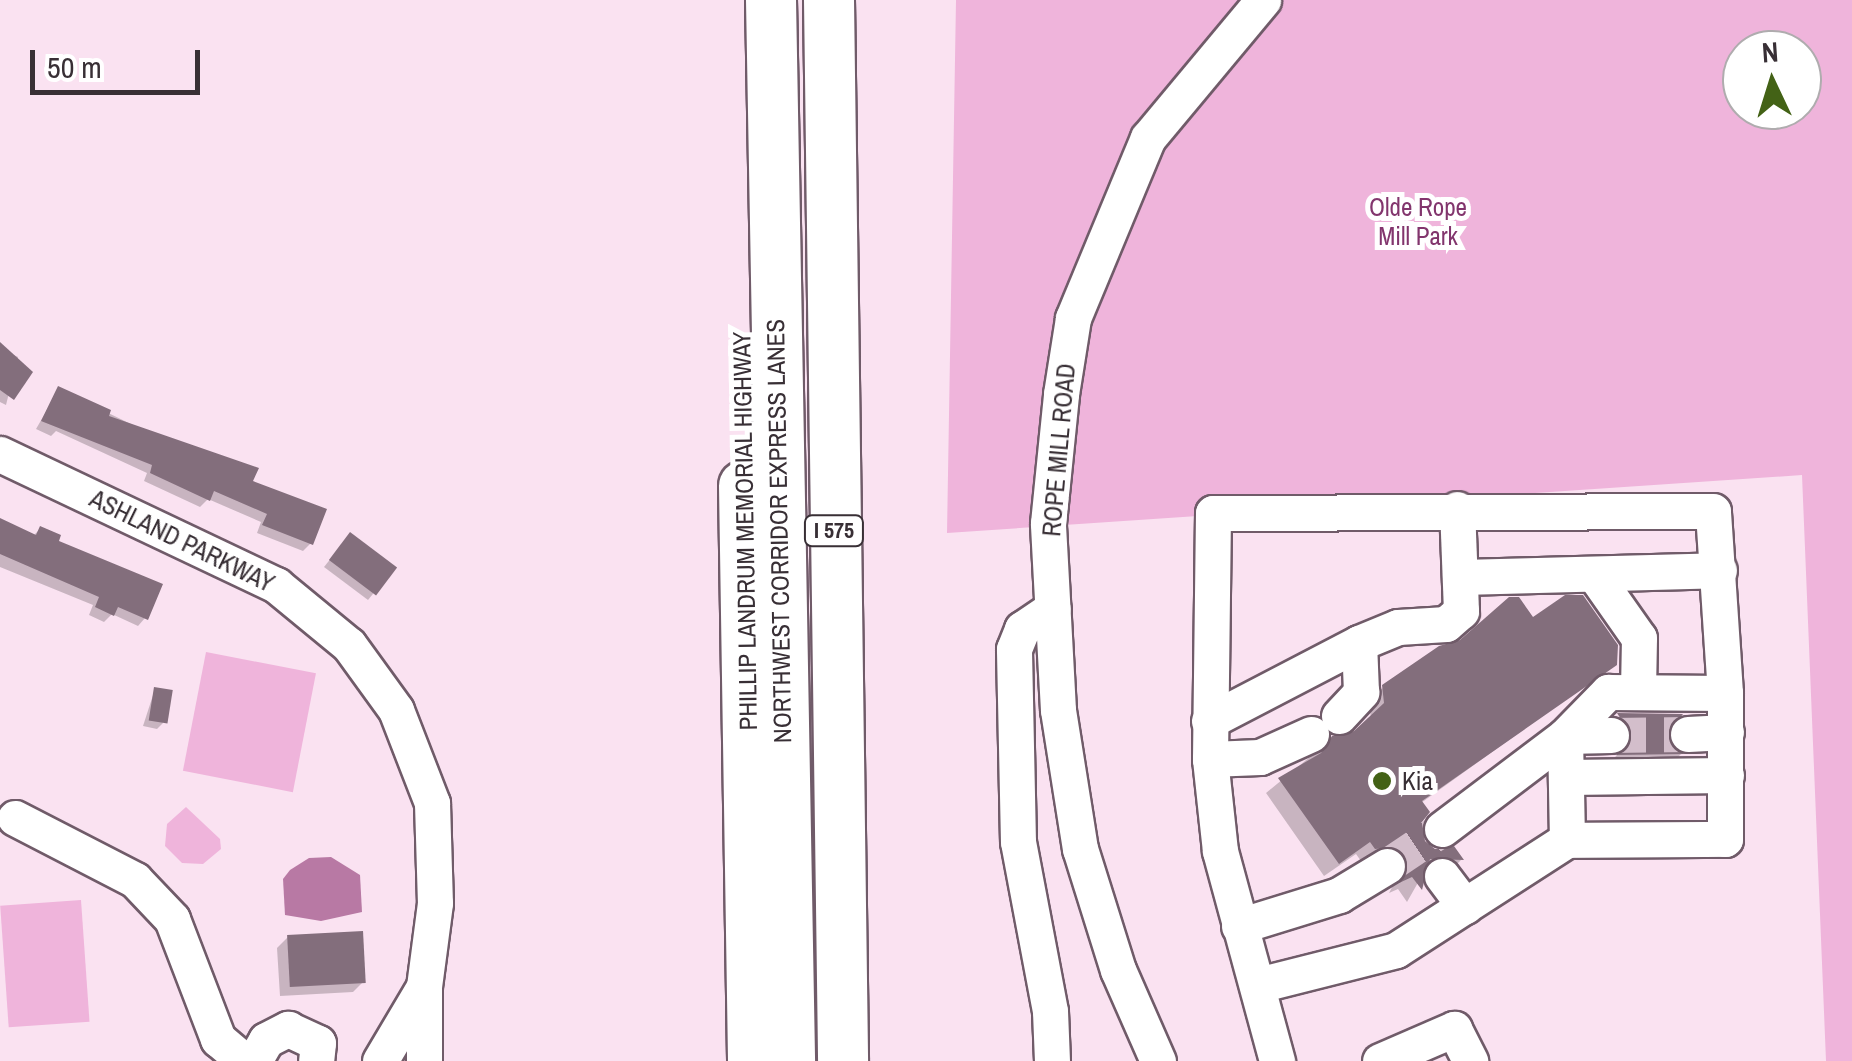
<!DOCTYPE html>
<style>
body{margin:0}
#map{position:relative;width:1852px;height:1061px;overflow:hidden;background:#fae2f1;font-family:"Archivo Narrow",sans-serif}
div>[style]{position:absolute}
.green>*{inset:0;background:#efb4db;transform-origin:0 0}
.water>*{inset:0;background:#b879a4}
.shadow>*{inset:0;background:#0003}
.building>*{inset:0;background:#836e7c;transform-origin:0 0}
.minor-tunnel>*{height:35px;margin-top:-17.5px;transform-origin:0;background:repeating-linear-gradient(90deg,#d3becb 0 35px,transparent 0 53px)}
.roads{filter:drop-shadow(2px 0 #705b69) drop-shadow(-2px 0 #705b69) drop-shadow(0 2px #705b69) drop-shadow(0 -2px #705b69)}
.minor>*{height:35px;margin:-17.5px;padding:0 17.5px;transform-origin:17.5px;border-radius:17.5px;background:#fff}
.highway>*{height:50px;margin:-25px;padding:0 25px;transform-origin:25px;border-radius:25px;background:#fff}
.dots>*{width:28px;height:28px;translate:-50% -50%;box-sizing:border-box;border:5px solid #fff;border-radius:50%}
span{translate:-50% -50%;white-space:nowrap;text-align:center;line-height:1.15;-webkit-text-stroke:10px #fff;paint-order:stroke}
.shield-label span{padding:2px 8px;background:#fff;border:2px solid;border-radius:8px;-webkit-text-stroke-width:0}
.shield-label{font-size:22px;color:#382f35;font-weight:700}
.park-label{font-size:25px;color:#82356d}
.street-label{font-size:25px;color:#382f35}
.poi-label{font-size:25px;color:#382f35}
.left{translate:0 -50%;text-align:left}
.north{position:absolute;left:1722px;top:30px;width:100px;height:100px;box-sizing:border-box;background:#fff;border:2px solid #afacae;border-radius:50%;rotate:356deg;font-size:28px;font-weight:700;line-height:40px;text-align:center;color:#382f35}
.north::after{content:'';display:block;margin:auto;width:35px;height:45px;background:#436216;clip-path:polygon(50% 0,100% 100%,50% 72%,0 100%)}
.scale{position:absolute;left:30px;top:50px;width:170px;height:45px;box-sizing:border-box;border:5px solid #382f35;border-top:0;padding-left:12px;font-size:30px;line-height:35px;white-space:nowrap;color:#382f35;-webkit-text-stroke:8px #fff;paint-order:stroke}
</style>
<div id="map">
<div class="green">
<div style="clip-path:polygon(evenodd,956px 0,1852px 0,1852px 1061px,1826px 1061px,1802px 475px,947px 533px,956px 0,1742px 50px,1802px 50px,1802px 110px,1742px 110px,1742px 50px)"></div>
<div style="left:206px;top:652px;width:112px;height:121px;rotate:11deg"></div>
<div style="clip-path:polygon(186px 807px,220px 839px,221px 849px,203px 864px,182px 863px,165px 846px,167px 824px)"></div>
<div style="left:81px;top:900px;width:122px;height:81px;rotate:86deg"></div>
</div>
<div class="water">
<div style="clip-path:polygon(331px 857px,360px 875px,362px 912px,321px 921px,285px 915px,283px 879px,290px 870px,309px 858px)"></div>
</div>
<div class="shadow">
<div style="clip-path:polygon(0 349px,18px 357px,6px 405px,0 402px)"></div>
<div style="clip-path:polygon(59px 389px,250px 482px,311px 543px,303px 551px,257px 533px,261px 522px,208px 499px,200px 507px,144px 481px,147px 473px,56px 431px,51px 436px,36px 429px)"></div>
<div style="clip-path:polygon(0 520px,33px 536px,40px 529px,145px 618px,138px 626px,112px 614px,104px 622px,89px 615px,93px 605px,0 567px)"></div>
<div style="clip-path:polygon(344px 542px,394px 568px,368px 600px,324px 567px)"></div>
<div style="clip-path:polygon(1533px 620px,1615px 664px,1421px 803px,1422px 842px,1434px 851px,1453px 849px,1461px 860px,1448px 873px,1424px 872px,1407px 902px,1398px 889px,1389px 893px,1396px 880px,1382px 860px,1361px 861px,1356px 854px,1324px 876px,1266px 793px,1333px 738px,1355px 733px,1371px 719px,1369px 701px,1384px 687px)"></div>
<div style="clip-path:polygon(155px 689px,163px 723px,157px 729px,143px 726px)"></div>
<div style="clip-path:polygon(1678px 716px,1664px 734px,1681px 754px,1671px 764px,1609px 764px,1624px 747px,1607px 727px,1616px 717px)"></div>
<div style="clip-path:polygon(288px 937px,363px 982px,353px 992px,280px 996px,277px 948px)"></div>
</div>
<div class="building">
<div style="clip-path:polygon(0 342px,33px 372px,14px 400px,0 390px)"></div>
<div style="clip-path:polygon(58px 386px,111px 410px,109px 416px,259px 468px,253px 481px,327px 509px,313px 545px,262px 525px,267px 514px,214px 491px,210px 501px,150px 473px,152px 465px,41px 421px)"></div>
<div style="clip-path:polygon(0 518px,36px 535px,40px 526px,61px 535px,59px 541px,163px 584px,148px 620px,118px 607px,114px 616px,95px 607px,99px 597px,0 554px)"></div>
<div style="left:350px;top:532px;width:59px;height:35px;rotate:37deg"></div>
<div style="clip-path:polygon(1565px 595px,1583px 595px,1618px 645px,1617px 665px,1422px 801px,1430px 812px,1422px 822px,1425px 841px,1435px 849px,1454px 846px,1464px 860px,1430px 859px,1422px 890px,1412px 877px,1399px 883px,1408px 865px,1396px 847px,1375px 849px,1370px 842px,1339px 864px,1278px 778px,1321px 753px,1332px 736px,1354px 731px,1384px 703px,1382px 685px,1439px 646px,1460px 640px,1509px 597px,1519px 597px,1533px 617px)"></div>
<div style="left:154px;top:687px;width:19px;height:34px;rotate:9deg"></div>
<div style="clip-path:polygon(1683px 714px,1667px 734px,1684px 754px,1616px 755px,1632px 736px,1617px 713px)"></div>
<div style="left:363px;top:931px;width:52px;height:76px;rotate:87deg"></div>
</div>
<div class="minor-tunnel">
<div style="left:1611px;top:735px;width:77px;rotate:-0.7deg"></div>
<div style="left:1387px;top:866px;width:66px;rotate:-33.9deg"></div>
</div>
<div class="roads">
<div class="minor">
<div style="left:0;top:454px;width:306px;rotate:25.4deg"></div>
<div style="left:276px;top:585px;width:94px;rotate:39.4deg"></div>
<div style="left:349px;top:645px;width:80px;rotate:54.1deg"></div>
<div style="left:396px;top:710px;width:100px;rotate:68.8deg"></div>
<div style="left:432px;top:803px;width:100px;rotate:88.3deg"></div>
<div style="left:435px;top:903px;width:85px;rotate:97.5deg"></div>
<div style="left:1594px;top:574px;width:78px;rotate:54.9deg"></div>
<div style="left:1639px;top:638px;width:54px;rotate:91.1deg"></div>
<div style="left:1460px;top:577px;width:259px;rotate:-1.5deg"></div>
<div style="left:1339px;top:716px;width:33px;rotate:-47deg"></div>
<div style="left:1361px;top:692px;width:49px;rotate:-92.3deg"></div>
<div style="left:1209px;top:721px;width:169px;rotate:-27.5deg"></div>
<div style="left:1359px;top:643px;width:42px;rotate:-22.3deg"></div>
<div style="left:1398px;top:627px;width:48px;rotate:-3.6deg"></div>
<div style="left:1446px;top:624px;width:20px;rotate:-41deg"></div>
<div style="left:1461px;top:611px;width:102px;rotate:-92.2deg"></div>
<div style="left:1688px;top:734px;width:38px;rotate:-3deg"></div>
<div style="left:1210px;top:759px;width:50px;rotate:-2.3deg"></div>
<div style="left:1260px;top:757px;width:56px;rotate:-24.3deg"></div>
<div style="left:1567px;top:777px;width:159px;rotate:-0.7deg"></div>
<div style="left:15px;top:818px;width:135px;rotate:27.3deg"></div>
<div style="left:135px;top:880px;width:54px;rotate:46.5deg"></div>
<div style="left:172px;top:919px;width:129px;rotate:69deg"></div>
<div style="left:218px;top:1039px;width:34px;rotate:40deg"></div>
<div style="left:1442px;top:829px;width:154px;rotate:-37.1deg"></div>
<div style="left:1565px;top:736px;width:46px;rotate:-1.2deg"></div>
<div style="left:1567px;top:840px;width:104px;rotate:-91.1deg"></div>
<div style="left:1565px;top:736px;width:62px;rotate:-45.7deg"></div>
<div style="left:1608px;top:692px;width:117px;rotate:0.5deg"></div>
<div style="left:1442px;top:876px;width:38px;rotate:53deg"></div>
<div style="left:1239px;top:926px;width:105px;rotate:-17.2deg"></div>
<div style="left:1339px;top:895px;width:56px;rotate:-31.1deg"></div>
<div style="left:1258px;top:985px;width:142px;rotate:-14.2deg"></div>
<div style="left:1396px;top:950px;width:203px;rotate:-32.8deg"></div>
<div style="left:1567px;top:840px;width:158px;rotate:-0.4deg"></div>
<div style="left:1725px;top:839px;width:146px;rotate:-90deg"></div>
<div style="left:1725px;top:693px;width:182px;rotate:-93.8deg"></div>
<div style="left:1713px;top:511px;width:500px;rotate:179.77deg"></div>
<div style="left:1213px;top:513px;width:246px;rotate:90.7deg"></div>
<div style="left:1210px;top:759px;width:93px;rotate:83.8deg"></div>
<div style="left:1220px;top:851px;width:218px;rotate:74.8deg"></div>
<div style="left:254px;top:1061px;width:24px;rotate:-60deg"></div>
<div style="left:266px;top:1040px;width:25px;rotate:-27deg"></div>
<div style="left:288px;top:1029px;width:33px;rotate:25deg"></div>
<div style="left:318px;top:1043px;width:18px;rotate:96deg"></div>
<div style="left:380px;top:1061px;width:86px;rotate:-59.3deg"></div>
<div style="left:424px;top:987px;width:74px;rotate:90deg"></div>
<div style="left:1052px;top:1061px;width:50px;rotate:-92.3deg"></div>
<div style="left:1050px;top:1011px;width:172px;rotate:-100.7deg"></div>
<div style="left:1018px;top:842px;width:193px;rotate:-91.2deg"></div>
<div style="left:1014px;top:649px;width:22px;rotate:-68deg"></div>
<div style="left:1022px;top:629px;width:37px;rotate:-34deg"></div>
<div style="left:1158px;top:1061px;width:99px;rotate:-113.7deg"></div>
<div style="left:1118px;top:970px;width:127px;rotate:-107.4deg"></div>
<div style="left:1080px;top:849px;width:141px;rotate:-99deg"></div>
<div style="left:1058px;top:710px;width:187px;rotate:-93.1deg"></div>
<div style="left:1048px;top:523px;width:130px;rotate:-84.2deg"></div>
<div style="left:1061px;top:394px;width:77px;rotate:-81deg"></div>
<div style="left:1073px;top:318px;width:195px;rotate:-67.4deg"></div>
<div style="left:1148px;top:138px;width:180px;rotate:-50.2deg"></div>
<div style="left:1380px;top:1061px;width:81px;rotate:-23.4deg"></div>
<div style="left:1454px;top:1029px;width:36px;rotate:63deg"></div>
</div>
<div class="highway">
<div style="left:771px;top:0;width:1061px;rotate:88.97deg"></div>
<div style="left:829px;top:0;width:1061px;rotate:89.24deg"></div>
<div style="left:744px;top:486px;width:575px;rotate:89.1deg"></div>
</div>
</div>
<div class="dots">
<div style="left:1382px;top:781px;background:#436216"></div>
</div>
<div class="shield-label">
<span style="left:834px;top:531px">I 575</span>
</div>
<div class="park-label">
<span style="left:1418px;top:222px">Olde Rope<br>Mill Park</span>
</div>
<div class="street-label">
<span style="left:1059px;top:450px;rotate:-85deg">ROPE MILL ROAD</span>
<span style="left:745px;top:531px;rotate:-91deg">PHILLIP LANDRUM MEMORIAL HIGHWAY</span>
<span style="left:779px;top:531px;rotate:-91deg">NORTHWEST CORRIDOR EXPRESS LANES</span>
<span style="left:182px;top:541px;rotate:26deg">ASHLAND PARKWAY</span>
</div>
<div class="poi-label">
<span class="left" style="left:1402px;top:781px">Kia</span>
</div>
<div class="north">N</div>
<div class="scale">50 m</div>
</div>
